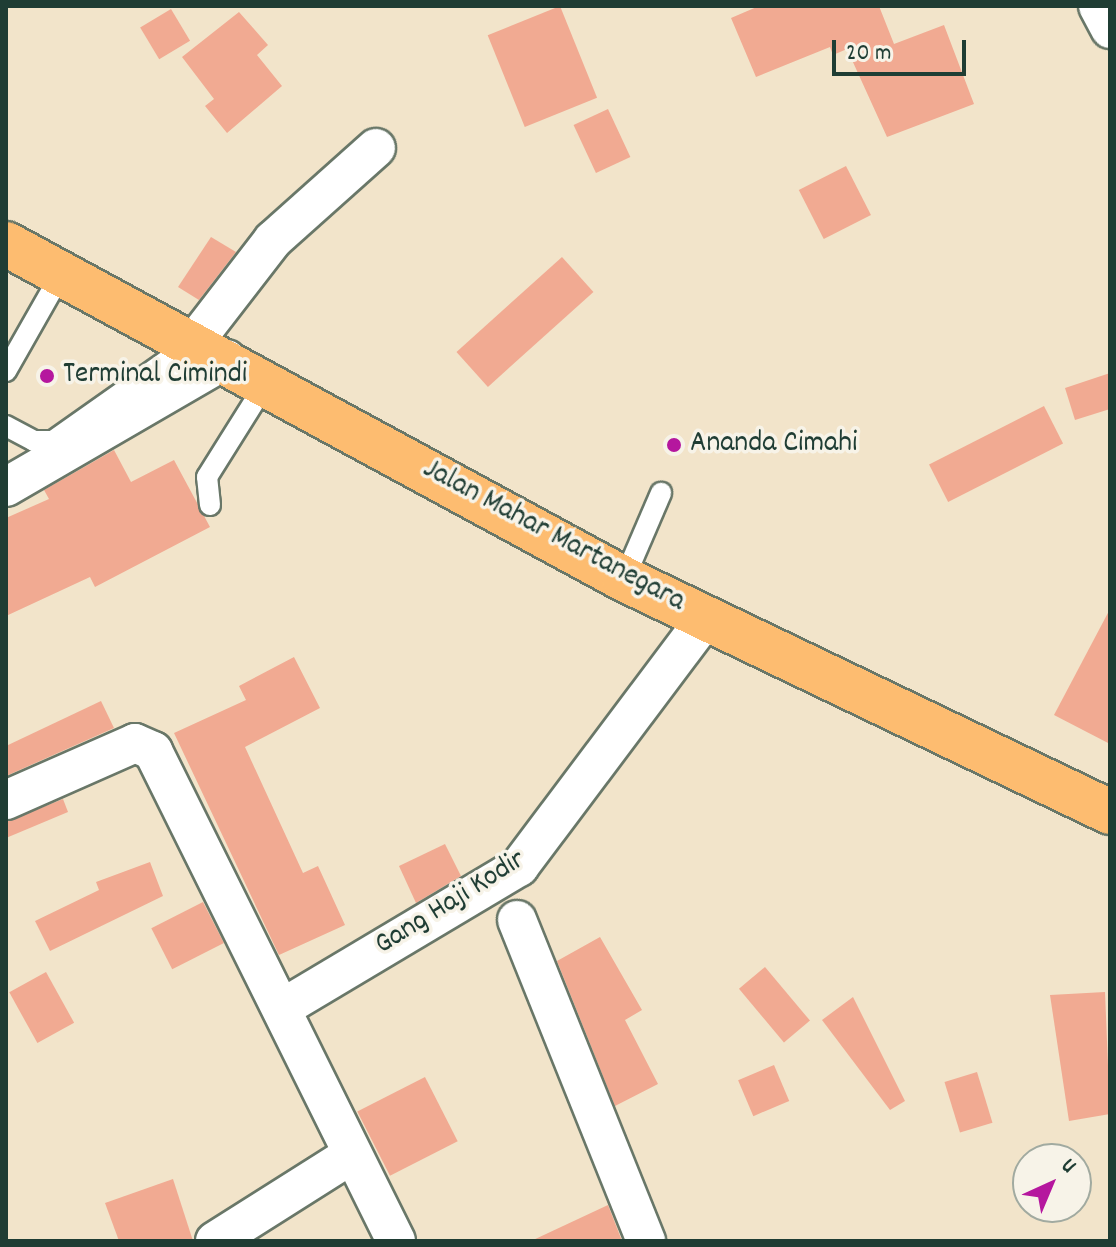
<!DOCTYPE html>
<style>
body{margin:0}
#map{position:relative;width:1116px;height:1247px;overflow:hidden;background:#f2e4ca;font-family:Dekko,sans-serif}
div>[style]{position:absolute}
.building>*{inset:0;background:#f1aa92;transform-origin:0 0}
.roads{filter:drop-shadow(2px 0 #697768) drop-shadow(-2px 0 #697768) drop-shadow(0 2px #697768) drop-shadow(0 -2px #697768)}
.service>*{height:20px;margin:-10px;padding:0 10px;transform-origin:10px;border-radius:10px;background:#fff}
.minor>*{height:38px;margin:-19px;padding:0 19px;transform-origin:19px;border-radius:19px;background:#fff}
.primary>*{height:44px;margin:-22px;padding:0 22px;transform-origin:22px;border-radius:22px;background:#fdbc70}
.dots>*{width:22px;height:22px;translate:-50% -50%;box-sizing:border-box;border:4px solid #f7f3e8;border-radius:50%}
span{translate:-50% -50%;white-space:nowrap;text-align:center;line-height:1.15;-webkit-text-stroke:7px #f7f3e8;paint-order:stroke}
.poi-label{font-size:30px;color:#1f3d34}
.left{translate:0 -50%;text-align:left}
.street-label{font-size:30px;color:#1f3d34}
.frame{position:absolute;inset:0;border:8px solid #1f3d34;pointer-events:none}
.north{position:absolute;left:1012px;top:1143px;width:80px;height:80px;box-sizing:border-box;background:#f7f3e8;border:2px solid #a1aaa0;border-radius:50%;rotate:44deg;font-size:22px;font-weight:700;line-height:32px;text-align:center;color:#1f3d34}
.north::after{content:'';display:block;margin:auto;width:28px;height:36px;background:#b5179e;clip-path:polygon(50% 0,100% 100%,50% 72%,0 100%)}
.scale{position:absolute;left:832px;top:40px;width:134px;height:36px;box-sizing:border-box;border:4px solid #1f3d34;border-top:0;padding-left:10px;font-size:24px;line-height:28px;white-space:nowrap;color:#1f3d34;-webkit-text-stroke:6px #f7f3e8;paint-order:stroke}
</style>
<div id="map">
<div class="building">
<div style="left:560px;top:6px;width:99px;height:78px;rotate:68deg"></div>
<div style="clip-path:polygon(759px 6px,879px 6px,894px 44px,944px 25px,974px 104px,887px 137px,847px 49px,833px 55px,830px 47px,756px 77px,731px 18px)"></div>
<div style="left:171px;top:9px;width:37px;height:36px;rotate:59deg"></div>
<div style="clip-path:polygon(239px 12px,268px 45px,257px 55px,282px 86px,227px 133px,205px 106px,214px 99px,182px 57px)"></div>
<div style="left:608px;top:109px;width:53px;height:38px;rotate:65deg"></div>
<div style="left:846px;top:166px;width:55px;height:53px;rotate:63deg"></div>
<div style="clip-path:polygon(211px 237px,236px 252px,199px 300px,178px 287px)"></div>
<div style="left:562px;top:257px;width:47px;height:142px;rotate:48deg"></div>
<div style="clip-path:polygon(1110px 373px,1110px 409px,1075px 420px,1065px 388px)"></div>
<div style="left:1044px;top:406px;width:42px;height:129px;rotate:63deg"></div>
<div style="clip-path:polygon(114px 450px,131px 482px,174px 460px,210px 527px,95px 587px,90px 577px,6px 616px,6px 518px,49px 499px,44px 490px)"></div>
<div style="clip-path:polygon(1110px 609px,1110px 744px,1054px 715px)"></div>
<div style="clip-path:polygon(294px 657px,320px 708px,245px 747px,303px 873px,318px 866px,345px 925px,279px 955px,174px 733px,246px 700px,239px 686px)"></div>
<div style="clip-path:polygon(101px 701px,114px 728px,6px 776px,6px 746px)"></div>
<div style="clip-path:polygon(63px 799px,68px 812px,6px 838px,6px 822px)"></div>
<div style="clip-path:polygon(445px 844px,461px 876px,416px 903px,399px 866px)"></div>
<div style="clip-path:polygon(150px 862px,163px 896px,50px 951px,35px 921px,99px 890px,96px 882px)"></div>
<div style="left:203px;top:902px;width:46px;height:58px;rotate:63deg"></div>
<div style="clip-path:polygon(600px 937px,642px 1010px,625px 1020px,658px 1084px,615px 1106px,557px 961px)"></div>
<div style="left:765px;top:967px;width:70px;height:34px;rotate:50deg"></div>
<div style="left:46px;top:972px;width:58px;height:42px;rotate:61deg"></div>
<div style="clip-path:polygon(1105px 992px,1110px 1114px,1069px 1121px,1050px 995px)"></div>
<div style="clip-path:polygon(853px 997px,905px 1101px,890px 1110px,822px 1020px)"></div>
<div style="left:774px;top:1065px;width:39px;height:39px;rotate:67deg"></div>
<div style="left:977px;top:1072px;width:53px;height:34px;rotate:73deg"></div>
<div style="left:425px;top:1077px;width:72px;height:76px;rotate:63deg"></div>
<div style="clip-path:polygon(173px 1179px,193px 1241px,119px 1241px,105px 1203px)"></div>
<div style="clip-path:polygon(608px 1205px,622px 1241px,531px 1241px)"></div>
</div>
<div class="roads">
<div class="service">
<div style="left:6px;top:371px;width:112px;rotate:-60.4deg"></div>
<div style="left:6px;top:426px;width:32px;rotate:28deg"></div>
<div style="left:34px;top:441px;width:19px"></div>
<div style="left:53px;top:441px;width:170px;rotate:-35.2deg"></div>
<div style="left:210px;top:505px;width:28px;rotate:-96deg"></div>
<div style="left:207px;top:477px;width:111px;rotate:-57.9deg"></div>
<div style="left:624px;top:579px;width:94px;rotate:-66.7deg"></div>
</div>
<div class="minor">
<div style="left:1098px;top:6px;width:26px;rotate:62deg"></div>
<div style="left:195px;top:341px;width:128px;rotate:-52.3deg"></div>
<div style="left:273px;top:240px;width:138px;rotate:-41.8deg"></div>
<div style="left:6px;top:487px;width:255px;rotate:-30.1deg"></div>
<div style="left:6px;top:800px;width:141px;rotate:-23.8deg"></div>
<div style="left:135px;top:743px;width:20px;rotate:24deg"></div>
<div style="left:153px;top:751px;width:547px;rotate:63.62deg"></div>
<div style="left:517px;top:920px;width:346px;rotate:68.1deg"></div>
<div style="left:284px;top:1007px;width:274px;rotate:-30.8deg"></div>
<div style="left:519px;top:867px;width:311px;rotate:-53.1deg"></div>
<div style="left:215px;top:1241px;width:161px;rotate:-32.3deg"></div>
</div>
<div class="primary">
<div style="left:6px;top:244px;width:703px;rotate:28.46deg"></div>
<div style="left:624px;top:579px;width:539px;rotate:25.61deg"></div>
</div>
</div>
<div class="dots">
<div style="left:47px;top:376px;background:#b5179e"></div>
<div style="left:674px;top:445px;background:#b5179e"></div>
</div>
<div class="poi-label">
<span class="left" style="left:63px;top:376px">Terminal Cimindi</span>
<span class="left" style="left:690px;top:445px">Ananda Cimahi</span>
</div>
<div class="street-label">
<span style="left:553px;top:537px;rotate:28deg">Jalan Mahar Martanegara</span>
<span style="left:451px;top:904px;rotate:-32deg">Gang Haji Kodir</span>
</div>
<div class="frame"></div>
<div class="north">U</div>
<div class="scale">20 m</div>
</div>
